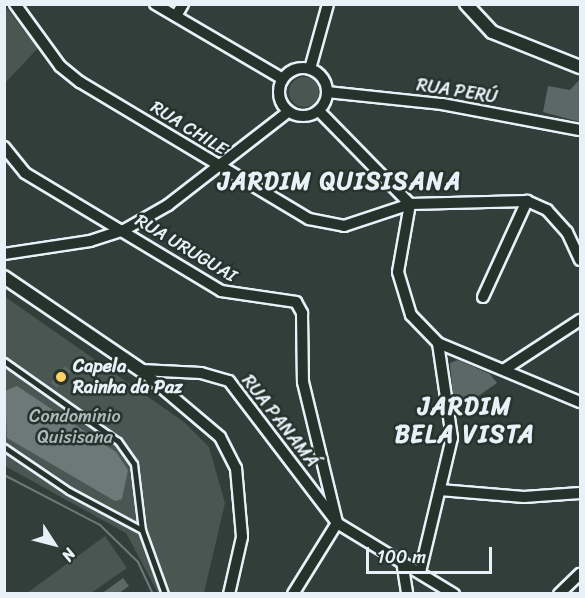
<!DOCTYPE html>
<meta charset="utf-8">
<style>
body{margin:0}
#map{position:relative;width:585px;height:598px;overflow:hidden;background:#323e39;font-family:Sriracha,sans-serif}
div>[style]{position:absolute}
.green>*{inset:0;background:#495651}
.round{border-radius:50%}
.water>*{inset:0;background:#6d7978}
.stream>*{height:2px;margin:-1px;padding:0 1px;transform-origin:1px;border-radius:1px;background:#6d7978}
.building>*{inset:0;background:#5c6865;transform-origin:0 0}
.roads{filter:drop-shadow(2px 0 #e8f1f8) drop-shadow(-2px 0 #e8f1f8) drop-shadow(0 2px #e8f1f8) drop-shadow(0 -2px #e8f1f8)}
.service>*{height:5px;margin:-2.5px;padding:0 2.5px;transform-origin:2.5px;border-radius:2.5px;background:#26332d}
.minor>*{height:10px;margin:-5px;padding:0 5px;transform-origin:5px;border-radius:5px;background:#26332d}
.minor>.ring{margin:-5px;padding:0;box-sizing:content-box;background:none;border:10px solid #26332d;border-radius:50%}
.tertiary>*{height:12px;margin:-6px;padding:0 6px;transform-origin:6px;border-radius:6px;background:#26332d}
.dots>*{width:16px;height:16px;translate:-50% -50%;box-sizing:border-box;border:3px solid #26332d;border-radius:50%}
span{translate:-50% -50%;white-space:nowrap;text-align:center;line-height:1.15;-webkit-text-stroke:5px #26332d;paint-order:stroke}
.street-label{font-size:18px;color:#e8f1f8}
.poi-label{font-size:18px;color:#e8f1f8;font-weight:700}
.left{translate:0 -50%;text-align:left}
.park-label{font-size:18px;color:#b0bbbe}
.district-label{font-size:24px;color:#e8f1f8;font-weight:700;letter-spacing:1.5px}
.frame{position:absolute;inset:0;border:6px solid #e8f1f8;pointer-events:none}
.north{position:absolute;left:24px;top:514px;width:60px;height:60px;-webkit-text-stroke:4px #26332d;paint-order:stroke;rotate:126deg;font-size:16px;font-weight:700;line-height:24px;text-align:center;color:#e8f1f8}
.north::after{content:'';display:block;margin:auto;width:21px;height:27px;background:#e8f1f8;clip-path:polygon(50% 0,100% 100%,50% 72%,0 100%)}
.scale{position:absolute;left:366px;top:547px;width:126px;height:27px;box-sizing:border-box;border:3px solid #e8f1f8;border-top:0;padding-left:8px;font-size:18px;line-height:21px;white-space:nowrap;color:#e8f1f8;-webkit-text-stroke:4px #26332d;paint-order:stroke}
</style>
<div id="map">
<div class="green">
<div style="clip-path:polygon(5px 6px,38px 48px,5px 83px,4px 83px)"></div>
<div class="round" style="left:289px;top:77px;width:30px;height:30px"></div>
<div style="clip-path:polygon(4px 296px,184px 422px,209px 447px,225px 503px,204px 593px,158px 593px,126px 533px,5px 466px)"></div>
<div style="clip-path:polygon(105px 536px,127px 568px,91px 593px,27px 593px)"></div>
</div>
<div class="water">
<div style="clip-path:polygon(17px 386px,116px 452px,128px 470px,122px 499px,115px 501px,7px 438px,5px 391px)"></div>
</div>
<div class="stream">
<div style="left:4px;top:475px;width:108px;rotate:27.5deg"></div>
<div style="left:100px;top:525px;width:53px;rotate:44.2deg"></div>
<div style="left:138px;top:562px;width:35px;rotate:65deg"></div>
</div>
<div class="building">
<div style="clip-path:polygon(580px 79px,580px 122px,543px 112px,548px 86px,570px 90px)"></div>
<div style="clip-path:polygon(458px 360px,490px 374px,497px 383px,464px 406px,453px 396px,450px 363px)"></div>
<div style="left:65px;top:366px;width:8px;height:22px;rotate:40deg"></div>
<div style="clip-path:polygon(123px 578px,129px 586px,118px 594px,101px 594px)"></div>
</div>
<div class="roads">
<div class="service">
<div style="left:4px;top:361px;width:139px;rotate:35.1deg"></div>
<div style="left:118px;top:441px;width:28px;rotate:55deg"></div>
<div style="left:134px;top:464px;width:66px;rotate:83.1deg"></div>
<div style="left:4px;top:447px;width:78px;rotate:34.1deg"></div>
<div style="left:69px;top:491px;width:83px;rotate:28.1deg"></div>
<div style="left:142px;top:530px;width:68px;rotate:70.2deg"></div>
</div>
<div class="minor">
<div style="left:15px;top:4px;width:77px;rotate:54deg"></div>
<div style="left:60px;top:66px;width:26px;rotate:39deg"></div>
<div style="left:80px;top:82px;width:267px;rotate:30.9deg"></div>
<div style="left:309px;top:219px;width:36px;rotate:11deg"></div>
<div style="left:344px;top:226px;width:70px;rotate:-18.4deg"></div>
<div style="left:410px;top:204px;width:117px;rotate:-1.5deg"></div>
<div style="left:527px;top:201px;width:22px;rotate:24deg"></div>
<div style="left:547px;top:210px;width:30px;rotate:48deg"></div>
<div style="left:567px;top:232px;width:31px;rotate:65deg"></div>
<div style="left:155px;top:4px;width:148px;rotate:30.4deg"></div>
<div style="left:176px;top:16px;width:14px;rotate:-60deg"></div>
<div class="ring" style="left:279px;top:68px;width:38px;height:38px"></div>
<div style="left:310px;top:69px;width:67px;rotate:-74.5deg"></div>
<div style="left:327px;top:92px;width:116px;rotate:6deg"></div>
<div style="left:442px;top:104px;width:140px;rotate:10.7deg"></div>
<div style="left:319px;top:111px;width:130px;rotate:45.6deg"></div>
<div style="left:410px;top:204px;width:69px;rotate:100deg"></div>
<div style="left:398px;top:272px;width:45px;rotate:73.2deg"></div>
<div style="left:411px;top:315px;width:39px;rotate:46deg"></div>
<div style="left:438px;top:343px;width:154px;rotate:22.6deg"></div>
<div style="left:4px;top:147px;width:33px;rotate:51deg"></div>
<div style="left:25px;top:173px;width:229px;rotate:31deg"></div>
<div style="left:221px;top:291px;width:76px;rotate:8.3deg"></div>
<div style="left:296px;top:302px;width:13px;rotate:61deg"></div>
<div style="left:302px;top:313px;width:69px;rotate:89.2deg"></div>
<div style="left:303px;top:382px;width:145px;rotate:76.4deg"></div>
<div style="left:4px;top:254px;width:87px;rotate:-8.6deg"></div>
<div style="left:90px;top:241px;width:36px;rotate:-18deg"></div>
<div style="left:124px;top:230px;width:51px;rotate:-29.6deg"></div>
<div style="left:168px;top:205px;width:152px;rotate:-37.8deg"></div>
<div style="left:483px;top:297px;width:106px;rotate:-65.4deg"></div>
<div style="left:505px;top:369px;width:90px;rotate:-33.2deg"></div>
<div style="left:141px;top:370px;width:60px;rotate:2.9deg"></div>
<div style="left:201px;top:373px;width:29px;rotate:16deg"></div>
<div style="left:229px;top:381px;width:178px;rotate:52.7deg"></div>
<div style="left:337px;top:523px;width:137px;rotate:31.3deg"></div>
<div style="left:142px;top:371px;width:102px;rotate:40.2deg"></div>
<div style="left:220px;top:437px;width:35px;rotate:63deg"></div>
<div style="left:236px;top:468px;width:69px;rotate:85deg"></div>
<div style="left:242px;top:537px;width:58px;rotate:102.8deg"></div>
<div style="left:440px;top:490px;width:84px;rotate:4.8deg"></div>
<div style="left:524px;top:497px;width:56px;rotate:-4.1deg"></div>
<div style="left:402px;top:561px;width:33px;rotate:81deg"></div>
<div style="left:420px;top:572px;width:138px;rotate:-76.6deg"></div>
<div style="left:452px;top:438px;width:96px;rotate:-98.4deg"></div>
<div style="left:293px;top:594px;width:84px;rotate:-58.2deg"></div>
<div style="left:559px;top:594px;width:29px;rotate:-44deg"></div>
</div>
<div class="tertiary">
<div style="left:466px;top:4px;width:38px;rotate:47deg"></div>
<div style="left:492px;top:32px;width:95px;rotate:21.7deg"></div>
<div style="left:4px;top:277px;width:166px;rotate:34.2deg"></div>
</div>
</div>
<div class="dots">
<div style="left:61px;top:377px;background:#ffd166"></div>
</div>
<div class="street-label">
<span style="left:457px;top:91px;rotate:9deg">RUA PERÚ</span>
<span style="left:189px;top:128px;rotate:32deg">RUA CHILE</span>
<span style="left:186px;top:248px;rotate:31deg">RUA URUGUAI</span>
<span style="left:280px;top:421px;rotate:52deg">RUA PANAMÁ</span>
</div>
<div class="poi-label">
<span class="left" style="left:73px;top:377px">Capela<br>Rainha da Paz</span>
</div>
<div class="park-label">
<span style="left:75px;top:427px">Condomínio<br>Quisisana</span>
</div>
<div class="district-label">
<span style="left:340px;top:182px">JARDIM QUISISANA</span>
<span style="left:465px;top:421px">JARDIM<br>BELA VISTA</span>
</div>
<div class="frame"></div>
<div class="north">N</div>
<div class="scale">100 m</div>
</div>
